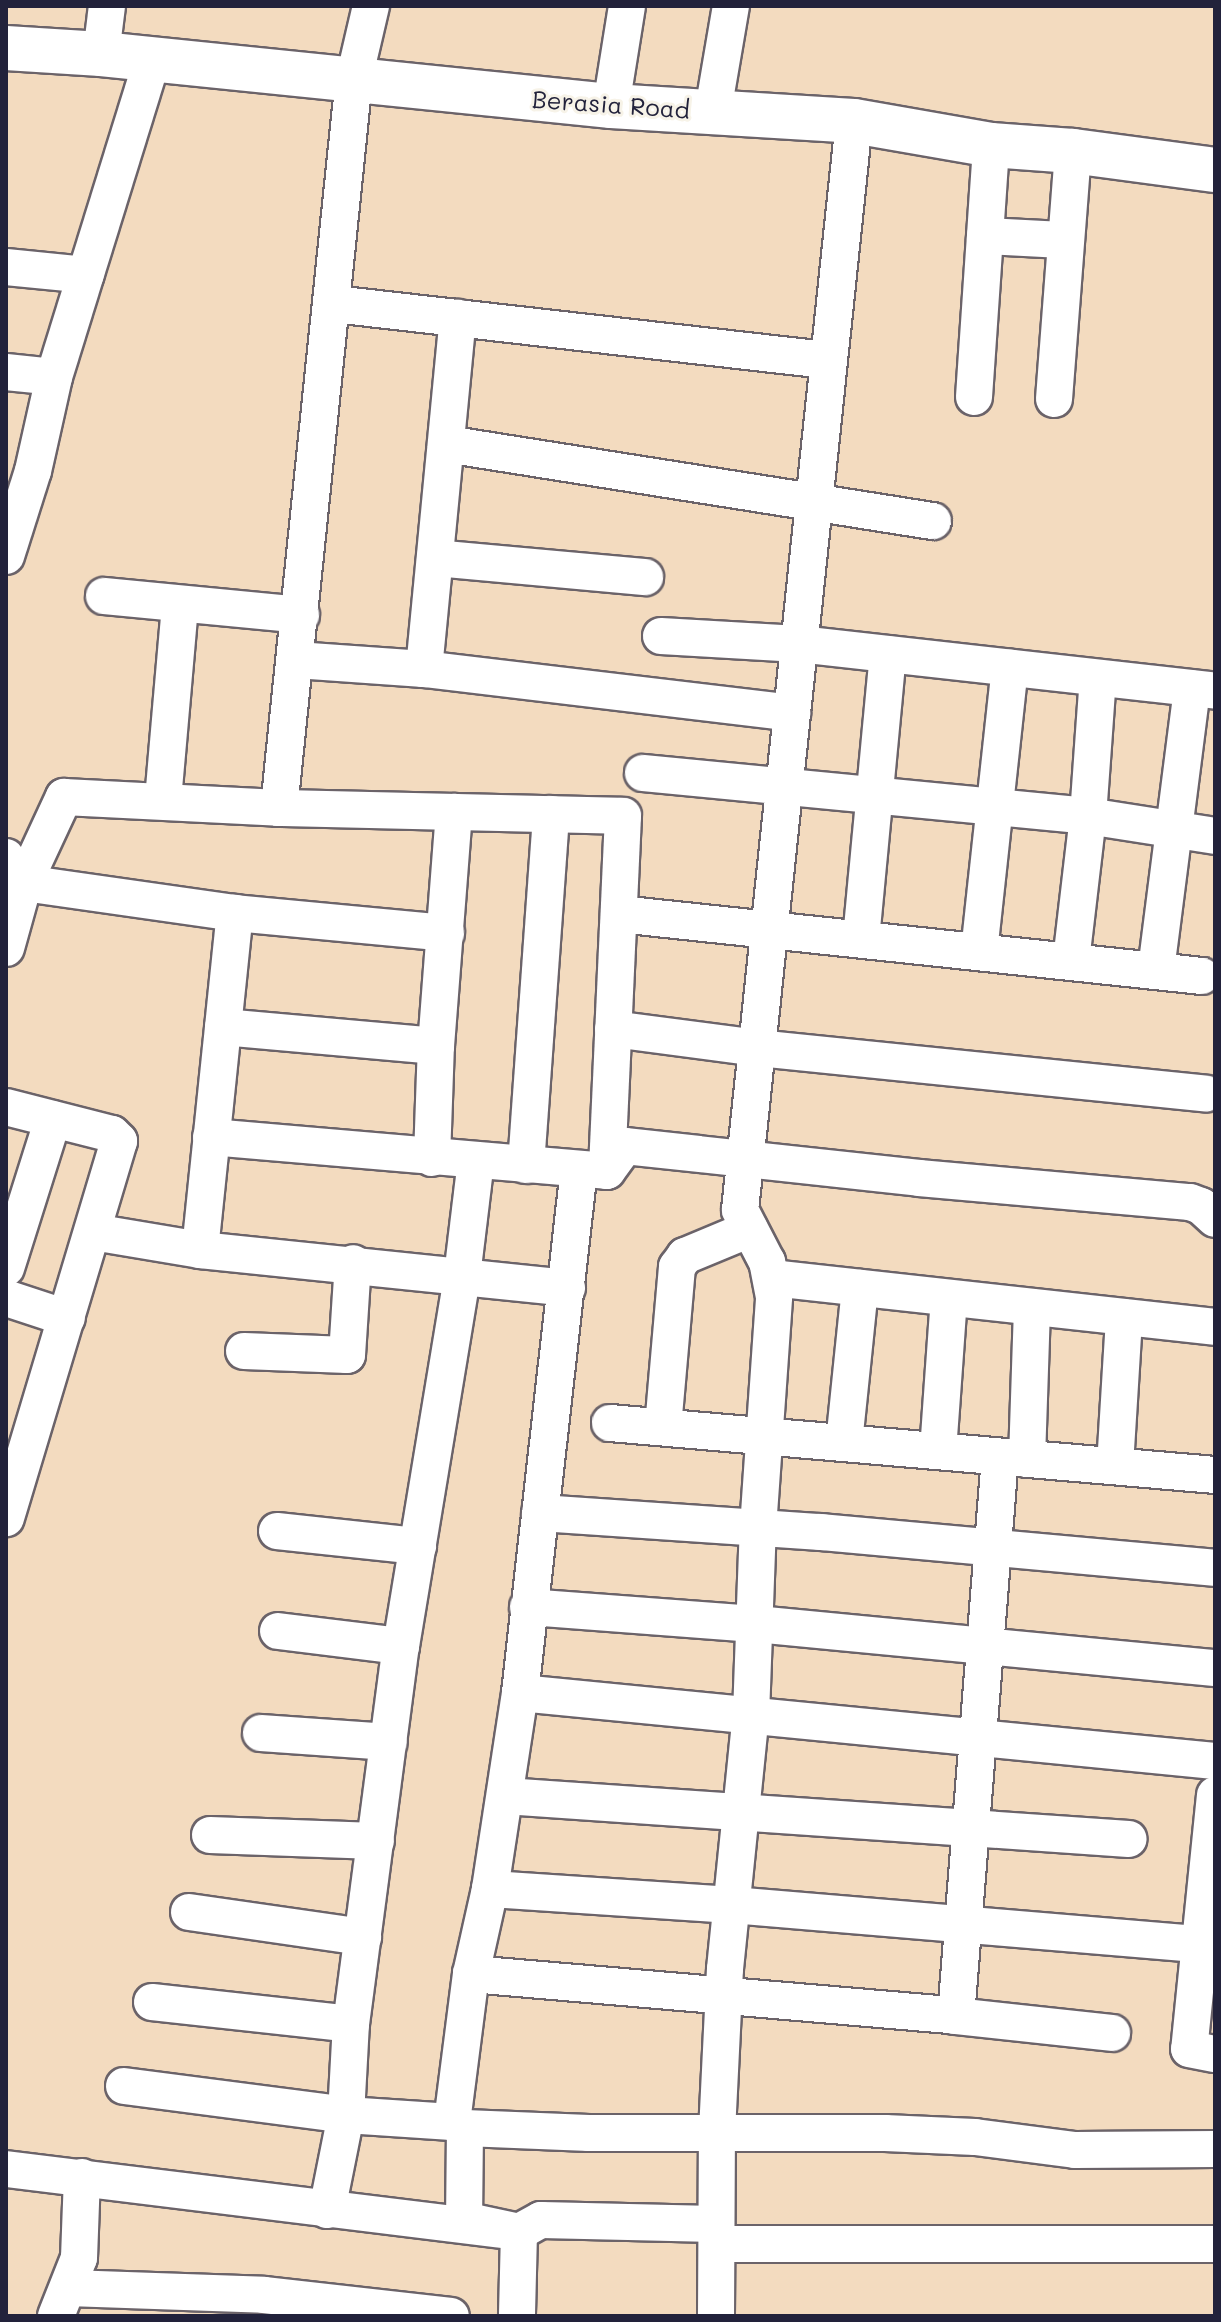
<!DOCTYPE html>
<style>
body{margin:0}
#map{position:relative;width:1221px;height:2322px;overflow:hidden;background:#f3dbbf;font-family:Mali,sans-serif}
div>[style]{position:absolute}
.roads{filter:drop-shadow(2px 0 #6b6369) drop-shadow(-2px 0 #6b6369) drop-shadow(0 2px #6b6369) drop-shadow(0 -2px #6b6369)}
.minor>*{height:36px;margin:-18px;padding:0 18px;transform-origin:18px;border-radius:18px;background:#fff}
.major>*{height:44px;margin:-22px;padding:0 22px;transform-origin:22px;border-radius:22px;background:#fff}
span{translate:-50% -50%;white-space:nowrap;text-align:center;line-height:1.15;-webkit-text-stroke:6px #f7f3e8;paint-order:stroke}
.street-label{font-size:24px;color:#22223b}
.frame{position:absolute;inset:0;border:8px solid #22223b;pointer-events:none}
</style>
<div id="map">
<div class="roads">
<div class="minor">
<div style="left:101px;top:54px;width:48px;rotate:-82.9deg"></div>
<div style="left:611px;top:106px;width:101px;rotate:-80.9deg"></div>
<div style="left:713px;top:111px;width:107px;rotate:-80.3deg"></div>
<div style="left:985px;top:236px;width:79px;rotate:2.9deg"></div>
<div style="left:6px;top:267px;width:80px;rotate:5.7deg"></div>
<div style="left:334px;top:304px;width:498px;rotate:6.5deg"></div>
<div style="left:6px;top:372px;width:48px;rotate:5.9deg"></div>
<div style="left:974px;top:397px;width:253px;rotate:-86.1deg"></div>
<div style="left:1054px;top:399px;width:249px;rotate:-85.6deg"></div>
<div style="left:446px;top:444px;width:493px;rotate:9deg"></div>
<div style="left:6px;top:556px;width:89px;rotate:-72.4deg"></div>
<div style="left:33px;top:471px;width:96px;rotate:-77.4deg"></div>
<div style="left:54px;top:377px;width:331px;rotate:-72.8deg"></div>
<div style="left:435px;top:558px;width:211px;rotate:5.2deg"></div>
<div style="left:104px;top:596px;width:198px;rotate:5.5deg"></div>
<div style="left:661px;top:636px;width:138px;rotate:3.3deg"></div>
<div style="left:799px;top:644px;width:419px;rotate:6.4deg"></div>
<div style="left:296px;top:660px;width:128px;rotate:4deg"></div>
<div style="left:424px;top:669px;width:371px;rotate:6.8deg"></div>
<div style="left:424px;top:669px;width:353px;rotate:-84.5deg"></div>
<div style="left:643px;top:773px;width:447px;rotate:5.5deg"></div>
<div style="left:1088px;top:816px;width:129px;rotate:8.9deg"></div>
<div style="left:163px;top:800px;width:196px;rotate:-85deg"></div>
<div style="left:279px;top:808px;width:733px;rotate:-84.13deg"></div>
<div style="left:354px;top:79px;width:75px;rotate:-76.9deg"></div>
<div style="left:6px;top:857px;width:32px;rotate:55deg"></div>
<div style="left:24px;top:883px;width:213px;rotate:8.1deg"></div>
<div style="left:235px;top:913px;width:212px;rotate:5.4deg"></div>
<div style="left:619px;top:914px;width:586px;rotate:6.07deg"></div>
<div style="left:861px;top:939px;width:286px;rotate:-84.6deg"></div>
<div style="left:6px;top:948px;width:67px;rotate:-74.5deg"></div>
<div style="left:24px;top:883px;width:95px;rotate:-65.1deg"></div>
<div style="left:64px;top:797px;width:215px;rotate:2.9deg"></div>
<div style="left:279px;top:808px;width:344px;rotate:1.3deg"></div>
<div style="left:623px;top:816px;width:355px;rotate:92.6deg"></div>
<div style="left:979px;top:952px;width:286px;rotate:-83.8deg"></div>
<div style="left:1071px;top:961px;width:146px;rotate:-83.3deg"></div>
<div style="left:1088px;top:816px;width:138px;rotate:-85.9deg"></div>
<div style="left:1156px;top:970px;width:284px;rotate:-82.7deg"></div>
<div style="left:223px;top:1027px;width:214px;rotate:5.1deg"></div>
<div style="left:613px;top:1029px;width:145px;rotate:7.5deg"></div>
<div style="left:757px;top:1048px;width:451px;rotate:5.8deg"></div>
<div style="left:6px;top:1107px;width:109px;rotate:14.3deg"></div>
<div style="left:112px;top:1134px;width:10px;rotate:45deg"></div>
<div style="left:119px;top:1141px;width:394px;rotate:106.7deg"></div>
<div style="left:211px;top:1137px;width:397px;rotate:4.9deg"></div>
<div style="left:607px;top:1171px;width:31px;rotate:-54deg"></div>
<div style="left:625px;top:1146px;width:296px;rotate:6.2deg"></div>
<div style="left:919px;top:1178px;width:272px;rotate:5.1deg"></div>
<div style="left:1190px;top:1202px;width:12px;rotate:20deg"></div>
<div style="left:1201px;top:1206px;width:19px;rotate:43deg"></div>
<div style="left:432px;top:1158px;width:112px;rotate:-88deg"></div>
<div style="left:436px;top:1046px;width:235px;rotate:-85.6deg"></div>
<div style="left:526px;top:1165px;width:352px;rotate:-85.9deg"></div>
<div style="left:93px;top:1232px;width:109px;rotate:9.5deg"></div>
<div style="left:200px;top:1250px;width:369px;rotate:5.9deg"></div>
<div style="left:200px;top:1250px;width:339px;rotate:-84.1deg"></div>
<div style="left:6px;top:1268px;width:156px;rotate:-72.5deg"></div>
<div style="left:773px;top:1278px;width:445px;rotate:6.3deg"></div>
<div style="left:6px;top:1298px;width:64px;rotate:18.2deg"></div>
<div style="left:244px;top:1351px;width:103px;rotate:2.2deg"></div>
<div style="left:347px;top:1355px;width:92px;rotate:-86.3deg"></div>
<div style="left:610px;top:1423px;width:607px;rotate:4.91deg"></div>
<div style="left:663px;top:1427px;width:161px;rotate:-85deg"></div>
<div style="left:677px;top:1267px;width:14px;rotate:-54deg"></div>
<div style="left:685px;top:1256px;width:70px;rotate:-22.6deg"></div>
<div style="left:844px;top:1443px;width:156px;rotate:-84.1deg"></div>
<div style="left:938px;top:1451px;width:153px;rotate:-85.9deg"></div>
<div style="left:1027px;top:1459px;width:152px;rotate:-88.1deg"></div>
<div style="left:1115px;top:1466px;width:149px;rotate:-86.5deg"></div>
<div style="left:540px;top:1513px;width:282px;rotate:3.9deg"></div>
<div style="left:821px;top:1532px;width:396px;rotate:5.2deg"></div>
<div style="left:277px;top:1531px;width:142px;rotate:6.1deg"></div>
<div style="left:528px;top:1607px;width:229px;rotate:4.3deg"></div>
<div style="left:756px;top:1624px;width:461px;rotate:5.5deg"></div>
<div style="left:278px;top:1631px;width:124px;rotate:7deg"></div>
<div style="left:520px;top:1693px;width:698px;rotate:5.59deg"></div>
<div style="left:261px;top:1733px;width:128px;rotate:4deg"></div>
<div style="left:1215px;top:1795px;width:255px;rotate:95.8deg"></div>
<div style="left:1189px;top:2049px;width:26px;rotate:11deg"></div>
<div style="left:505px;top:1796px;width:625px;rotate:3.94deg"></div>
<div style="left:210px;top:1835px;width:166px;rotate:2.1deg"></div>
<div style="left:490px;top:1889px;width:243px;rotate:3.8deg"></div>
<div style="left:732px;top:1905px;width:469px;rotate:4.8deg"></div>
<div style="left:189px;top:1912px;width:176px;rotate:8.2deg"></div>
<div style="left:471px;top:1974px;width:487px;rotate:4.9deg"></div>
<div style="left:956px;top:2016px;width:157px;rotate:6.2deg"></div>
<div style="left:152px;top:2002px;width:200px;rotate:6.3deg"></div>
<div style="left:956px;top:2016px;width:561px;rotate:-85.5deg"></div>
<div style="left:124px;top:2086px;width:224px;rotate:7.4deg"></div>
<div style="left:346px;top:2115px;width:106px;rotate:3.8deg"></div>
<div style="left:452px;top:2122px;width:14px;rotate:25deg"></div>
<div style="left:465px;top:2128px;width:124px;rotate:2.3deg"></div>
<div style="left:589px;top:2133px;width:296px"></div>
<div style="left:885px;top:2133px;width:90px;rotate:2.5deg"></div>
<div style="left:975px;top:2137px;width:101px;rotate:7.4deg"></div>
<div style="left:1075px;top:2150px;width:140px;rotate:-0.4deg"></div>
<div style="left:452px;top:2122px;width:149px;rotate:-82.7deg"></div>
<div style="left:471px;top:1974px;width:87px;rotate:-77.4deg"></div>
<div style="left:490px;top:1889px;width:198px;rotate:-81.3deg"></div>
<div style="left:520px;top:1693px;width:527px;rotate:-83.58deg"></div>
<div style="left:465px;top:2128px;width:92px;rotate:90.6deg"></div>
<div style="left:464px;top:2220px;width:56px;rotate:12.3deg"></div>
<div style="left:519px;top:2232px;width:84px;rotate:91.4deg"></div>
<div style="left:6px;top:2169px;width:517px;rotate:7deg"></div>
<div style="left:519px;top:2232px;width:25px;rotate:-29deg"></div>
<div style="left:541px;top:2220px;width:174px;rotate:1.3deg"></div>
<div style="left:327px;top:2210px;width:97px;rotate:-78.7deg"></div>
<div style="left:346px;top:2115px;width:91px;rotate:-86.9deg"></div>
<div style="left:351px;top:2024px;width:381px;rotate:-82.5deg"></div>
<div style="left:401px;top:1646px;width:375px;rotate:-80.6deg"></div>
<div style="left:462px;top:1276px;width:116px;rotate:-83.1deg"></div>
<div style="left:719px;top:2244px;width:496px"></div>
<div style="left:68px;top:2288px;width:196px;rotate:2deg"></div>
<div style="left:264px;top:2295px;width:188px;rotate:6.4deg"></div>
<div style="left:56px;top:2316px;width:62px;rotate:-68.4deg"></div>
<div style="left:79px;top:2258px;width:81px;rotate:-87.9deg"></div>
<div style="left:716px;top:2316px;width:184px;rotate:-89.7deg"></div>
<div style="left:717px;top:2132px;width:163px;rotate:-87.2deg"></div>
<div style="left:725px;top:1969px;width:255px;rotate:-84.2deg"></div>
<div style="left:751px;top:1715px;width:187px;rotate:-87.9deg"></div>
<div style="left:758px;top:1528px;width:232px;rotate:-86deg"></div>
<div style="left:774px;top:1297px;width:36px;rotate:-101deg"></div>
<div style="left:767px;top:1262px;width:59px;rotate:-117.4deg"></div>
<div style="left:740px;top:1210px;width:1095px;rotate:-84.02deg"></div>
</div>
<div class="major">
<div style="left:6px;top:48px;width:95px;rotate:3.6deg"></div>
<div style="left:101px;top:54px;width:513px;rotate:5.82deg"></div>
<div style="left:611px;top:106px;width:243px;rotate:3.5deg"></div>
<div style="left:854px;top:121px;width:139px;rotate:9.9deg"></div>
<div style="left:991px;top:145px;width:82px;rotate:4.2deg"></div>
<div style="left:1073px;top:151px;width:143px;rotate:7.6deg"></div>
</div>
</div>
<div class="street-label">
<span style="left:611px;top:104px;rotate:4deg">Berasia Road</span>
</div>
<div class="frame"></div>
</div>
